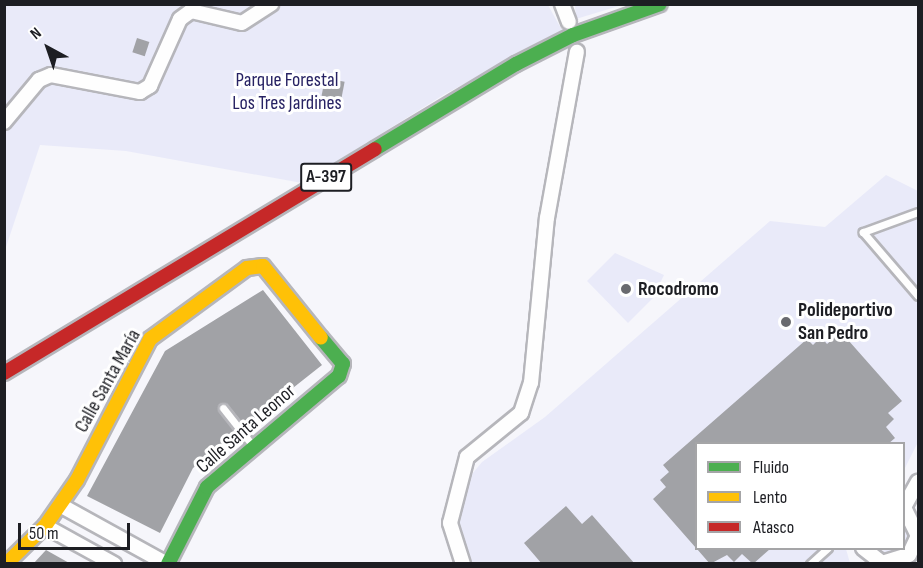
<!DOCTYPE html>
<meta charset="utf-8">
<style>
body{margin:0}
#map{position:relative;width:923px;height:568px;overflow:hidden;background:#f6f6fb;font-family:"Sofia Sans Condensed",sans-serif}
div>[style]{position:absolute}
.green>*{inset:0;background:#e9eaf9}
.building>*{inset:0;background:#a1a2a6;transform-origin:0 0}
.roads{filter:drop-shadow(2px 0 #b6b6bb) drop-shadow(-2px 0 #b6b6bb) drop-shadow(0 2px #b6b6bb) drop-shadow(0 -2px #b6b6bb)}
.lane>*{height:7px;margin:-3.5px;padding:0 3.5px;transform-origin:3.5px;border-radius:3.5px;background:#fefefe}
.street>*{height:14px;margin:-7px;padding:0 7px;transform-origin:7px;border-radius:7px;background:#fefefe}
.fast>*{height:14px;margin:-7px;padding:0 7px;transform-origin:7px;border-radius:7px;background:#4caf50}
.slow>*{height:14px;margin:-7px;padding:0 7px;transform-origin:7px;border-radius:7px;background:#ffc107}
.jam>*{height:14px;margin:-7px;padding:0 7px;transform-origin:7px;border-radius:7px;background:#c62828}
.dots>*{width:16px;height:16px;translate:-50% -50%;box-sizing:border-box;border:3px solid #fff;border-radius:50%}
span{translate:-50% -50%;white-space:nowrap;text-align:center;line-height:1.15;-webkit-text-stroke:6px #fff;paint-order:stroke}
.shield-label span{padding:2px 4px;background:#fff;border:2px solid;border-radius:4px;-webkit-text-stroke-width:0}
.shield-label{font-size:18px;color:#1d1e23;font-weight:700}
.park-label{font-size:20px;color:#272263}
.poi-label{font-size:20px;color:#1d1e23;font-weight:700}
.left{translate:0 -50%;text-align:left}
.street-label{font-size:20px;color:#1d1e23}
.frame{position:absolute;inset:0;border:6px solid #1d1e23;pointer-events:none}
.legend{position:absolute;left:695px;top:442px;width:210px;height:108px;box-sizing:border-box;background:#fff;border:2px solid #a5a5a7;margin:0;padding:8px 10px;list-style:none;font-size:18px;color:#1d1e23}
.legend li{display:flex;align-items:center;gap:12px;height:30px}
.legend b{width:30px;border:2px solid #a5a5a7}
.north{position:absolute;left:18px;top:18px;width:60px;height:60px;-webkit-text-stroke:4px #fff;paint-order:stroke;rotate:320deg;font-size:16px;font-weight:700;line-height:24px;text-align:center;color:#1d1e23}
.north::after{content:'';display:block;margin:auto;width:21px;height:27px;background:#1d1e23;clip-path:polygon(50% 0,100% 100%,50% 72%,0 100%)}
.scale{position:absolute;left:18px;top:523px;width:112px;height:27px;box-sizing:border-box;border:3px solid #1d1e23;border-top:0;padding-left:8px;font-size:18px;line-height:21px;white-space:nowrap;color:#1d1e23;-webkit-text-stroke:4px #fff;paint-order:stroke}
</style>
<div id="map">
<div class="green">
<div style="clip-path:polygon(5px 5px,548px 5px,563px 32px,445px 94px,302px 183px,126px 151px,40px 145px,5px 250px)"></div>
<div style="clip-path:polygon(575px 5px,575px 4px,622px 5px,576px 19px)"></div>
<div style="clip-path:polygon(886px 175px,918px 191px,918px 442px,904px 470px,904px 444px,696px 444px,696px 548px,846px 549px,850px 563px,465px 564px,455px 524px,468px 479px,482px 462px,545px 417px,770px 221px,825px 227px)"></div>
<div style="clip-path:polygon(615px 253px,664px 275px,653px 298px,628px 323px,587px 281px)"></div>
<div style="clip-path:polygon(904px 519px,911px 533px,906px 547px,897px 553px,890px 555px,878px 551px,904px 548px)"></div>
</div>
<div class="building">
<div style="left:137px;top:38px;width:13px;height:15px;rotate:18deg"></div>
<div style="left:325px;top:78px;width:20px;height:18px;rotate:11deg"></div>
<div style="clip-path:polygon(263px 290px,322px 365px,245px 426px,227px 404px,219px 404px,236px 433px,193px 468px,160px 533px,87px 496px,165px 351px)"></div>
<div style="clip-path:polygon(841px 332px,902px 401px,888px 413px,894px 419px,886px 427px,895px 438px,888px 444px,696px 444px,696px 548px,653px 499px,666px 487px,660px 480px,669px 472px,663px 465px,807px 339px,813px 345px,821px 337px,827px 344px)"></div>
<div style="clip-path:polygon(566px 506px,582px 524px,592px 515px,635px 564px,542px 564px,524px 543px)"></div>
<div style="clip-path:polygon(697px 549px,770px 549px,753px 564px,742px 554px,734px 562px,727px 555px,710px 564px)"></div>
<div style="clip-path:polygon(46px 550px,71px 564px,33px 564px)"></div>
</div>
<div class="roads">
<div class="lane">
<div style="left:918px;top:212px;width:59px;rotate:160deg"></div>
<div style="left:863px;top:232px;width:84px;rotate:49.3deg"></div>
<div style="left:223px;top:408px;width:48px;rotate:51.7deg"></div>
<div style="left:810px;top:564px;width:24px;rotate:-42deg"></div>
</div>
<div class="street">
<div style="left:562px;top:4px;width:19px;rotate:69deg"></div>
<div style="left:4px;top:122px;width:55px;rotate:-50.2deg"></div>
<div style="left:39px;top:80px;width:13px;rotate:-23deg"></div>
<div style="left:51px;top:75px;width:91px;rotate:10.8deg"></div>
<div style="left:140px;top:92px;width:12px;rotate:-31deg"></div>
<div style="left:150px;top:86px;width:73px;rotate:-65.9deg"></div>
<div style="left:180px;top:19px;width:14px;rotate:-36deg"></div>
<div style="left:191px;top:11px;width:52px;rotate:13.2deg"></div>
<div style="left:242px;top:23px;width:35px;rotate:-33deg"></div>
<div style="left:60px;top:505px;width:122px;rotate:28.9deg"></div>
<div style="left:904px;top:507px;width:29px;rotate:-61deg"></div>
<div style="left:45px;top:526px;width:79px;rotate:28.8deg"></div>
<div style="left:863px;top:548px;width:24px;rotate:38deg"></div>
<div style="left:882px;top:563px;width:28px;rotate:-17deg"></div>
<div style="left:909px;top:555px;width:21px;rotate:-65deg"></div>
<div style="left:918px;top:536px;width:32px;rotate:-116deg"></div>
<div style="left:463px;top:564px;width:43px;rotate:-107.6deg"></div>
<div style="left:450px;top:523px;width:68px;rotate:-75.6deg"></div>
<div style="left:467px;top:457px;width:70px;rotate:-39.2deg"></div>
<div style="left:521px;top:413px;width:32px;rotate:-72deg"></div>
<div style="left:531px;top:383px;width:166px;rotate:-84.5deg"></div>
<div style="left:547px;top:218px;width:169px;rotate:-79.8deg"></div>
</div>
<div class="fast">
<div style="left:375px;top:149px;width:165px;rotate:-31.1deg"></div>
<div style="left:516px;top:64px;width:64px;rotate:-27deg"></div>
<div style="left:573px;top:35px;width:92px;rotate:-19.6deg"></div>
<div style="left:168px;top:564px;width:86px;rotate:-63.1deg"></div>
<div style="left:207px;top:487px;width:172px;rotate:-40.1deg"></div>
<div style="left:339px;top:376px;width:13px;rotate:-72deg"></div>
<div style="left:343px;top:364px;width:34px;rotate:-130deg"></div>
</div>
<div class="slow">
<div style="left:6px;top:564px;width:54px;rotate:-44.3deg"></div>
<div style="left:45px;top:526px;width:56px;rotate:-55.2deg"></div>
<div style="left:77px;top:480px;width:159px;rotate:-62.6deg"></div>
<div style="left:150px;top:339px;width:120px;rotate:-36.2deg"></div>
<div style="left:247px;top:268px;width:16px;rotate:-7deg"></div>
<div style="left:263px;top:266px;width:92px;rotate:51.1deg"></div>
</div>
<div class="jam">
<div style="left:4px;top:373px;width:433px;rotate:-31.1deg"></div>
</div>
</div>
<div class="dots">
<div style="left:626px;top:289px;background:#696a6f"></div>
<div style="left:786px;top:322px;background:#696a6f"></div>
</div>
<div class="shield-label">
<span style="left:326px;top:177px">A-397</span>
</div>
<div class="park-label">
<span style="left:287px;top:92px">Parque Forestal<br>Los Tres Jardines</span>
</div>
<div class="poi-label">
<span class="left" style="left:638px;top:289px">Rocodromo</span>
<span class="left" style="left:798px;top:322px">Polideportivo<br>San Pedro</span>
</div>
<div class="street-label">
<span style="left:108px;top:381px;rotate:-61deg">Calle Santa María</span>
<span style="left:246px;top:429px;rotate:-41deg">Calle Santa Leonor</span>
</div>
<div class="frame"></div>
<ul class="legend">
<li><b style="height:8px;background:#4caf50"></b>Fluido</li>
<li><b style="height:8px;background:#ffc107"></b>Lento</li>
<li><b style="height:8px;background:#c62828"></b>Atasco</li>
</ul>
<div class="north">N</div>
<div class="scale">50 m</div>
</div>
